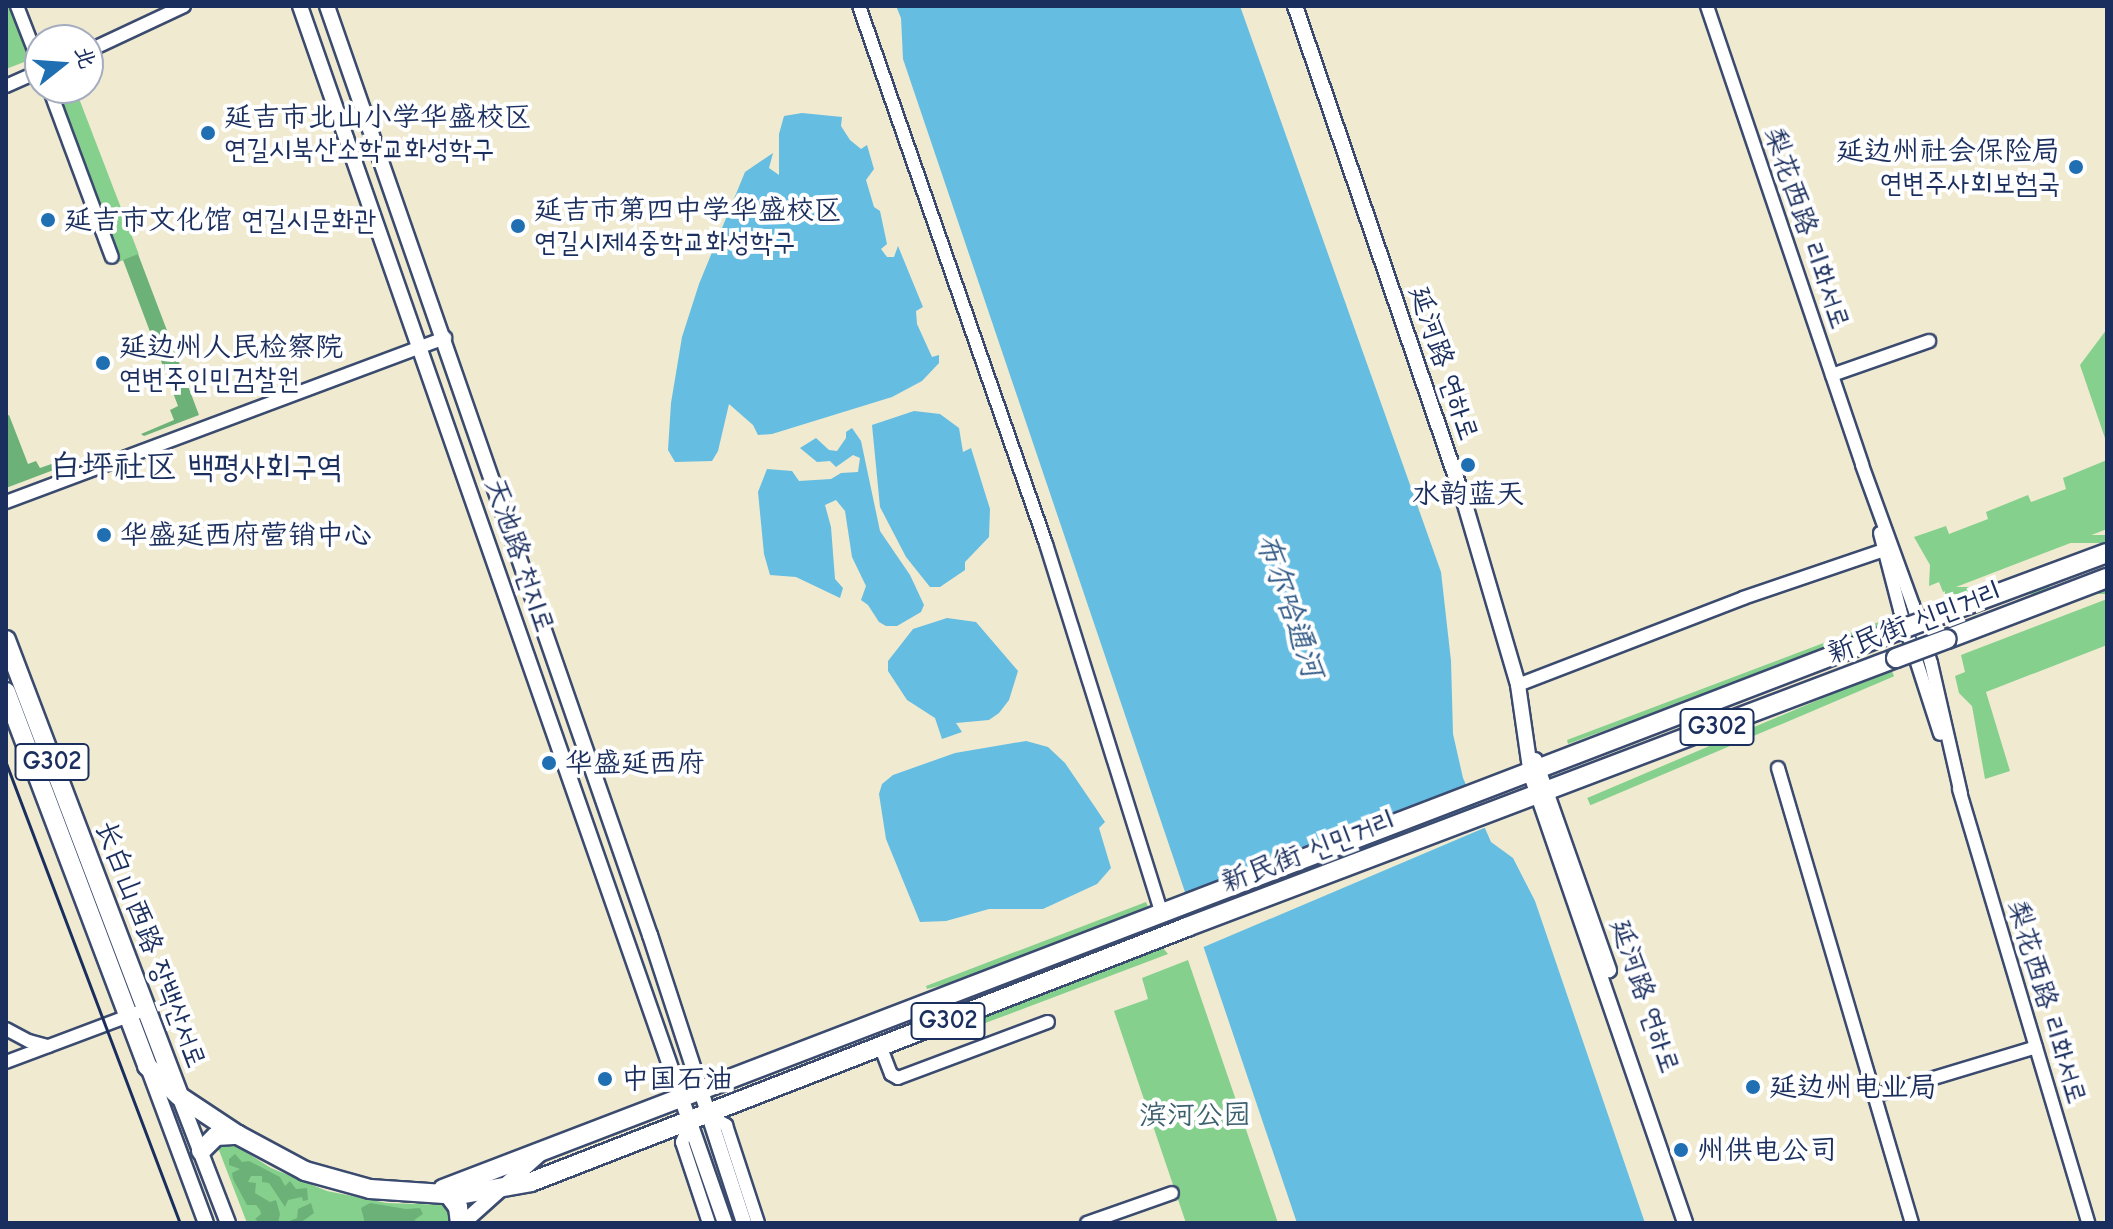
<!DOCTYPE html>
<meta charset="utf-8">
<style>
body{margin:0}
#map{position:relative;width:2113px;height:1229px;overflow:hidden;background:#efead0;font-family:"Comic Neue","LXGW WenKai TC","Poor Story",sans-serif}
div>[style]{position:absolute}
.green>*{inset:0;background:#86d08d;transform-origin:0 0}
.forest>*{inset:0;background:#6cb278}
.water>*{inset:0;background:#65bde2}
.pier>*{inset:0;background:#efead0;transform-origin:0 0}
.roads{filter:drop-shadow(2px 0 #3b4b6f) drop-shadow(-2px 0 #3b4b6f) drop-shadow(0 2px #3b4b6f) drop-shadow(0 -2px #3b4b6f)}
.minor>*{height:12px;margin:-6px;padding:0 6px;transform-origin:6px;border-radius:6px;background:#fff}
.major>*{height:14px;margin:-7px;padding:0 7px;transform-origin:7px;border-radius:7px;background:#fff}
.highway>*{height:18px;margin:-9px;padding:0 9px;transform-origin:9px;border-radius:9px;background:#fff}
.rail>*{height:3px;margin:-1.5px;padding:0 1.5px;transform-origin:1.5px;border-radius:1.5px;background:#1b2f5e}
.bridges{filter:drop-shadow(2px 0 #3b4b6f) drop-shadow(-2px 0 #3b4b6f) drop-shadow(0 2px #3b4b6f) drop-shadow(0 -2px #3b4b6f)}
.highway-bridge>*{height:18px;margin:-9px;padding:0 9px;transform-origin:9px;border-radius:9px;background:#fff}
.dots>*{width:22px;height:22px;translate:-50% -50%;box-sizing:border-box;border:4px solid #fff;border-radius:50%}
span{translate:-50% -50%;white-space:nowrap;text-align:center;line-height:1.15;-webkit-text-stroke:8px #fff;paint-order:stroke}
.shield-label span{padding:2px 6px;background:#fff;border:2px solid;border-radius:6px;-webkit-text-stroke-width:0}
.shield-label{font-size:26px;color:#1b2f5e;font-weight:700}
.poi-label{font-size:28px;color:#1b2f5e}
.left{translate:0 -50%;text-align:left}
.right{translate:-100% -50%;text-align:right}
.street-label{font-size:28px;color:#1b2f5e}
.park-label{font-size:28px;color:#3b5f6c}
.water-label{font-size:30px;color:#315a86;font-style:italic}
.quarter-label{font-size:32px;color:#1b2f5e}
.frame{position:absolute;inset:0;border:8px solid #1b2f5e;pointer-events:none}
.north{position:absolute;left:24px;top:24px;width:80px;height:80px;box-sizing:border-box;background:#fff;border:2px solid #a4acbf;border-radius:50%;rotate:73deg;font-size:22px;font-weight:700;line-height:32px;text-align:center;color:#1b2f5e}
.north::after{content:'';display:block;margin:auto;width:28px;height:36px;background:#1f6fb2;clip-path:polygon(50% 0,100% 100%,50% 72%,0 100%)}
</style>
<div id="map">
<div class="green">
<div style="clip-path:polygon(6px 6px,12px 6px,32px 59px,6px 69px)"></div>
<div style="left:75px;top:88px;width:178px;height:21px;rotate:69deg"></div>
<div style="clip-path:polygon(2107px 329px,2107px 444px,2080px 365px)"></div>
<div style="clip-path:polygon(2107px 460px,2107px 529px,1943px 592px,1939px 582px,1929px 586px,1930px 565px,1914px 537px,1946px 526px,1949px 534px,1988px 519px,1986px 512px,2028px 495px,2031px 502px,2066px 489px,2063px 478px)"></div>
<div style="left:2107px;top:535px;width:8px;height:177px;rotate:90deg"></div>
<div style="left:2107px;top:587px;width:7px;height:162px;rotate:90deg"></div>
<div style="clip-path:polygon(2107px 599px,2107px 645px,1986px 692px,2010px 771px,1985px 779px,1972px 706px,1959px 693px,1955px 676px,1965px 672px,1961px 655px)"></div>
<div style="clip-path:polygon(1879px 622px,1881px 629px,1568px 744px,1567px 740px)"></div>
<div style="left:1891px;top:669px;width:8px;height:330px;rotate:67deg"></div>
<div style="clip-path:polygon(1146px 902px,1149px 909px,963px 980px,927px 989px,926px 986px)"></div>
<div style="clip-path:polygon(1162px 947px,1168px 954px,943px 1039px,942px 1036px,971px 1021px)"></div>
<div style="clip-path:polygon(1188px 960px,1278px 1223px,1186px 1223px,1114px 1011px,1148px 999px,1142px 978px)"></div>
<div style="clip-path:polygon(227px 1140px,271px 1168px,327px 1191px,387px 1203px,449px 1205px,452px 1219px,448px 1223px,247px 1223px,217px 1145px)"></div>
</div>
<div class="forest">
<div style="clip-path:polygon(138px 254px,199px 415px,144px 436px,141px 434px,174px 420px,170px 410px,178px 406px,123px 260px)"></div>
<div style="clip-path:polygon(9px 415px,28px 464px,36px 461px,40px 468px,77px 455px,80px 460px,6px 488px,6px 416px)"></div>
<div style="clip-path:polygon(235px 1154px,242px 1162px,249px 1161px,280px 1177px,285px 1186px,290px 1181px,296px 1189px,307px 1188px,308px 1200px,303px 1201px,302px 1197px,288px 1200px,285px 1207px,269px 1183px,262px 1182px,262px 1176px,251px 1176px,248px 1182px,256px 1183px,255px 1193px,270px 1202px,276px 1200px,280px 1214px,278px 1223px,260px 1223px,255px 1219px,261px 1214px,260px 1210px,256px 1205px,247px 1205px,233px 1179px,232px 1173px,240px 1169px,229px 1165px,229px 1159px)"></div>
<div style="clip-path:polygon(311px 1203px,314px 1213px,300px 1223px,285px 1223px,297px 1218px,298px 1209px)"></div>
<div style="clip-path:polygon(370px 1203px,406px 1209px,420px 1208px,423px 1214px,414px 1220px,422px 1223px,365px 1223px,361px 1208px)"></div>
</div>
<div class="water">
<div style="clip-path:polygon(896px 6px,1240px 6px,1441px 572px,1451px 661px,1453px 734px,1463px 778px,1491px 842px,1513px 858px,1535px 901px,1645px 1223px,1297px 1223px,903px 59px,901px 18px)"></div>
<div style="clip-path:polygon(802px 113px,842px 117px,841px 126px,850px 140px,861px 149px,867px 145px,874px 169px,866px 180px,874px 207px,880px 211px,887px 244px,881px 249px,887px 257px,894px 257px,898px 246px,923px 307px,916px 311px,917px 324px,932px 357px,939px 355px,939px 363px,922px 381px,892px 397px,772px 434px,758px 435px,753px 425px,729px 404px,718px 451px,712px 461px,675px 462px,668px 450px,671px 403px,682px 337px,699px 284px,745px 172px,773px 153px,769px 168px,779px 175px,779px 134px,784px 116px)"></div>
<div style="clip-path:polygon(914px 411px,940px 414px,959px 428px,963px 452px,971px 448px,990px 509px,989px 537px,965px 562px,965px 570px,940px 587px,930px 587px,906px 557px,880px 507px,872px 425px)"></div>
<div style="clip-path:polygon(852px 428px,861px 441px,880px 531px,910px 575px,924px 605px,921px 612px,897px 626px,886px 626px,879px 622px,868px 605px,861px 600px,866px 586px,852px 557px,845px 511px,836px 500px,825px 505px,831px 527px,835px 579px,843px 588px,840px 598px,796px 577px,770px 575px,764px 554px,758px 492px,767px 469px,792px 471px,799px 481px,831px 479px,841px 473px,858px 472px,860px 458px,853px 455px,836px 467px,830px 461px,817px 462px,800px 448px,816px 438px,829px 450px,837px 451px,846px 438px,846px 432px)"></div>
<div style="clip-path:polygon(947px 618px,976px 622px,1018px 671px,1009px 700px,999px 713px,989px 720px,956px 723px,962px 732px,942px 739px,935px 718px,907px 700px,888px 671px,888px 661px,913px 629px)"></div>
<div style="clip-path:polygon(1026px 741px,1048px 747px,1065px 763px,1095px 807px,1105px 822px,1099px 828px,1111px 868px,1097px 884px,1043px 909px,989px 909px,946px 921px,920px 922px,886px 839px,879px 794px,882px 784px,893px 775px,955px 753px)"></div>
</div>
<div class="pier">
<div style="left:1480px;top:807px;width:21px;height:311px;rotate:67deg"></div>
</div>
<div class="roads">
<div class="minor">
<div style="left:17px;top:6px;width:63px;rotate:68.7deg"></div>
<div style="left:859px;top:6px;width:570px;rotate:70.83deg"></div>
<div style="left:1046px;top:544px;width:388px;rotate:72.6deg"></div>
<div style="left:1707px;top:6px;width:484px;rotate:71.3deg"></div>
<div style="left:1862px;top:465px;width:149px;rotate:70deg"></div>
<div style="left:1913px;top:605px;width:61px;rotate:72.8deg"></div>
<div style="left:1931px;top:663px;width:134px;rotate:77.1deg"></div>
<div style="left:88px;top:51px;width:106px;rotate:-25.1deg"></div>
<div style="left:6px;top:86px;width:37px;rotate:-24deg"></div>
<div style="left:49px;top:88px;width:180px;rotate:69.6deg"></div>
<div style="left:1832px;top:375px;width:103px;rotate:-19.3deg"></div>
<div style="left:6px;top:502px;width:469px;rotate:-20.5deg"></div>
<div style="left:1880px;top:533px;width:80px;rotate:75.4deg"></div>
<div style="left:1900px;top:610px;width:130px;rotate:72.1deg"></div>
<div style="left:1518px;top:685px;width:241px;rotate:-21.1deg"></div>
<div style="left:1743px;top:598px;width:149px;rotate:-18.8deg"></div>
<div style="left:1778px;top:768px;width:474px;rotate:73.6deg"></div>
<div style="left:1959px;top:789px;width:453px;rotate:73.4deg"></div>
<div style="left:6px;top:1029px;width:26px;rotate:28deg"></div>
<div style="left:29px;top:1041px;width:20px;rotate:15deg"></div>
<div style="left:881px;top:1048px;width:28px;rotate:69deg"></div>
<div style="left:891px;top:1074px;width:8px;rotate:30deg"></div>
<div style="left:898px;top:1078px;width:160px;rotate:-20.5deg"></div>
<div style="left:6px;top:1062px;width:151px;rotate:-20.6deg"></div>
<div style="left:1874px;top:1096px;width:169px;rotate:-16.8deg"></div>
<div style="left:708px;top:1115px;width:21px;rotate:29deg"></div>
<div style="left:726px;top:1125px;width:103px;rotate:71.9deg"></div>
<div style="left:691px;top:1121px;width:23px;rotate:113deg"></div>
<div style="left:682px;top:1142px;width:85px;rotate:71.6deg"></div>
<div style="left:1087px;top:1223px;width:90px;rotate:-19.4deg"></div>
</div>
<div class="major">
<div style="left:300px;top:6px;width:1289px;rotate:70.75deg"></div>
<div style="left:327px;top:6px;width:984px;rotate:70.83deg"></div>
<div style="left:650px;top:935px;width:303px;rotate:71.9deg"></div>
<div style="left:1295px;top:6px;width:523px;rotate:71.15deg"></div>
<div style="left:1464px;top:501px;width:192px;rotate:73.6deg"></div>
<div style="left:1518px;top:685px;width:91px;rotate:81.8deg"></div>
<div style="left:1531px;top:775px;width:474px;rotate:71deg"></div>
<div style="left:1535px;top:760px;width:223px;rotate:70.6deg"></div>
<div style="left:149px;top:1070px;width:163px;rotate:69.6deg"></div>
<div style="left:179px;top:1096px;width:136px;rotate:68.9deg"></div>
<div style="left:463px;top:1223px;width:103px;rotate:-41.9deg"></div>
</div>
<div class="highway">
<div style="left:1940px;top:615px;width:178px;rotate:-20.4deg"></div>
<div style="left:1947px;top:639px;width:171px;rotate:-20.9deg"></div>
<div style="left:6px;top:640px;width:485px;rotate:69.2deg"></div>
<div style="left:6px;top:692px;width:400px;rotate:69.3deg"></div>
<div style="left:147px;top:1066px;width:44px;rotate:43.2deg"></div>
<div style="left:179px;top:1096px;width:71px;rotate:33.5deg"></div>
<div style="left:238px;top:1135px;width:76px;rotate:28.2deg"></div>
<div style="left:305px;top:1171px;width:67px;rotate:15.5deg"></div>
<div style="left:370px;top:1189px;width:89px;rotate:3.9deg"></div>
<div style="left:459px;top:1195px;width:73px;rotate:-10.2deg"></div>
<div style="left:531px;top:1182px;width:704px;rotate:-21.24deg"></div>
<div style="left:1187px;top:927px;width:758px;rotate:-20.78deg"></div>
<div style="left:201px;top:1151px;width:21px;rotate:-45deg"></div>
<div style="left:216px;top:1136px;width:22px;rotate:-3deg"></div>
<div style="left:443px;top:1189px;width:1549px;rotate:-21deg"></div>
<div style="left:449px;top:1195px;width:15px;rotate:53deg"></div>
<div style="left:458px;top:1207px;width:16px;rotate:83deg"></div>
</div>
</div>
<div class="rail">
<div style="left:6px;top:763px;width:492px;rotate:69.3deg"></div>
</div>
<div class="bridges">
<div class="highway-bridge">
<div style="left:1889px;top:634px;width:54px;rotate:-20.4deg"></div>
<div style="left:1896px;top:658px;width:54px;rotate:-20.4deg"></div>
</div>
</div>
<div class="dots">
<div style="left:208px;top:133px;background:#1f6fb2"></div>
<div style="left:2076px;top:167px;background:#1f6fb2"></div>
<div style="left:48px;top:220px;background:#1f6fb2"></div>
<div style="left:518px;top:226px;background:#1f6fb2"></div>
<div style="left:103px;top:363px;background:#1f6fb2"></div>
<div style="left:1468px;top:465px;background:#1f6fb2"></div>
<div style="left:104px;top:535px;background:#1f6fb2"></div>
<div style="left:549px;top:763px;background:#1f6fb2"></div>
<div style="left:605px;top:1079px;background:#1f6fb2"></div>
<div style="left:1753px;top:1087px;background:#1f6fb2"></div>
<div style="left:1681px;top:1150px;background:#1f6fb2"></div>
</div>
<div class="shield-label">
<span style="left:1717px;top:727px">G302</span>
<span style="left:52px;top:762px">G302</span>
<span style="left:948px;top:1021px">G302</span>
</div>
<div class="poi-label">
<span class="left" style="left:224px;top:133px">延吉市北山小学华盛校区<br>연길시북산소학교화성학구</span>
<span class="right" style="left:2060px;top:167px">延边州社会保险局<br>연변주사회보험국</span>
<span class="left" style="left:534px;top:226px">延吉市第四中学华盛校区<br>연길시제4중학교화성학구</span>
<span class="left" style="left:64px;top:220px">延吉市文化馆 연길시문화관</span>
<span class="left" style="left:119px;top:363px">延边州人民检察院<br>연변주인민검찰원</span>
<span style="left:1468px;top:494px">水韵蓝天</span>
<span class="left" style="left:120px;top:535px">华盛延西府营销中心</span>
<span class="left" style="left:565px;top:763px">华盛延西府</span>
<span class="left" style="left:621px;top:1079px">中国石油</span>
<span class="left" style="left:1769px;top:1087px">延边州电业局</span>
<span class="left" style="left:1697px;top:1150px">州供电公司</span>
</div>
<div class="street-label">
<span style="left:1807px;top:228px;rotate:71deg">梨花西路 리화서로</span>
<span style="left:1444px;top:363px;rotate:71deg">延河路 연하로</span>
<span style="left:520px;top:555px;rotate:71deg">天池路 천지로</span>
<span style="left:1914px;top:622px;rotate:-21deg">新民街 신민거리</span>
<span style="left:1308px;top:851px;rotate:-21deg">新民街 신민거리</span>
<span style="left:151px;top:944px;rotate:69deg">长白山西路 장백산서로</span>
<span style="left:1645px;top:996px;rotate:71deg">延河路 연하로</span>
<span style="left:2047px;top:1002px;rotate:73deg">梨花西路 리화서로</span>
</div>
<div class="park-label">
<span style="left:1195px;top:1115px">滨河公园</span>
</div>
<div class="water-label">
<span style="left:1289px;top:606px;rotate:71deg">布尔哈通河</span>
</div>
<div class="quarter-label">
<span style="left:196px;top:467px">白坪社区 백평사회구역</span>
</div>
<div class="frame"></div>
<div class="north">北</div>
</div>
